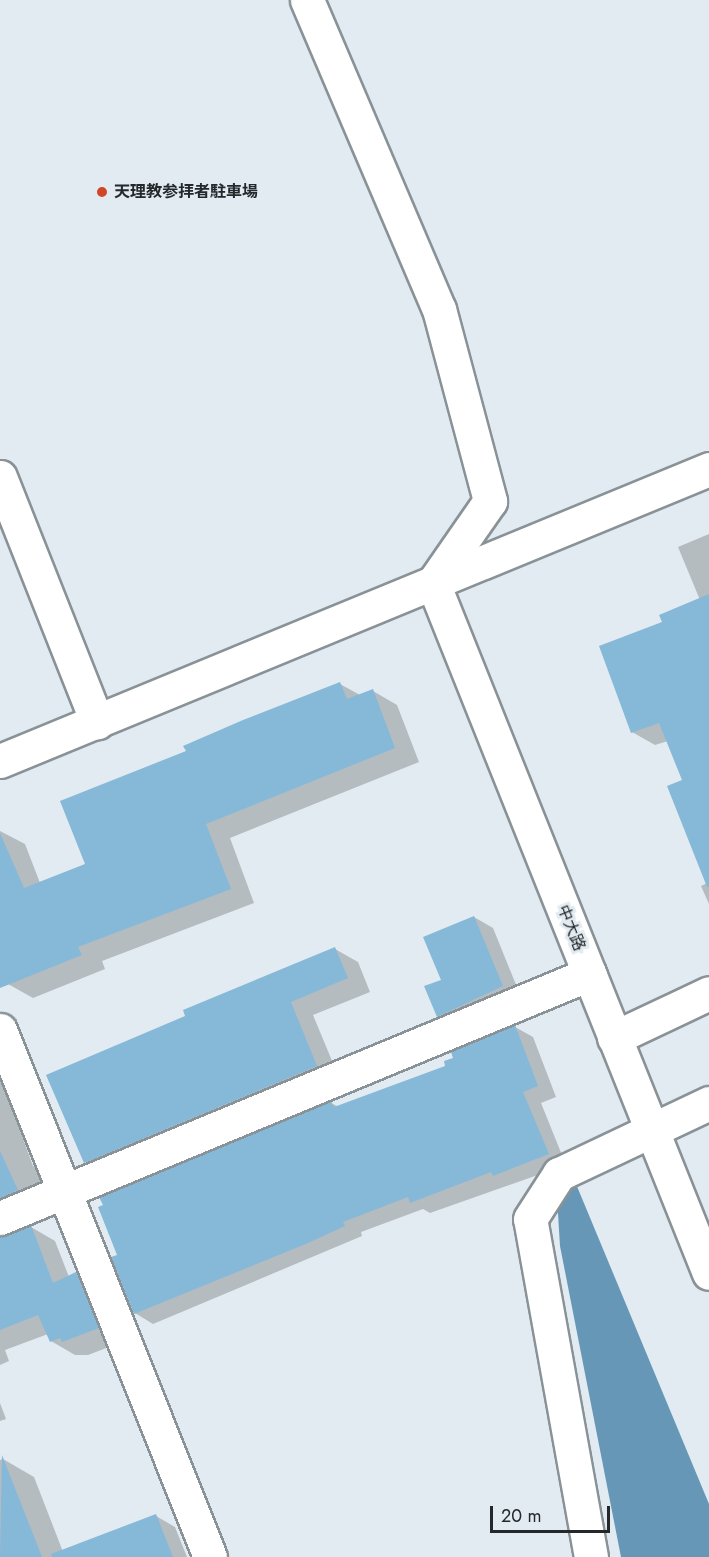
<!DOCTYPE html>
<meta charset="utf-8">
<style>
body{margin:0}
#map{position:relative;width:709px;height:1557px;overflow:hidden;background:#e1ebf1;font-family:Jost,"Noto Sans JP",sans-serif}
div>[style]{position:absolute}
.water>*{inset:0;background:#6697b6}
.shadow>*{inset:0;background:#0003}
.building>*{inset:0;background:#86b8d8}
.roads{filter:drop-shadow(2px 0 #899297) drop-shadow(-2px 0 #899297) drop-shadow(0 2px #899297) drop-shadow(0 -2px #899297)}
.minor>*{height:33px;margin:-16.5px;padding:0 16.5px;transform-origin:16.5px;border-radius:16.5px;background:#fff}
.dots>*{width:16px;height:16px;translate:-50% -50%;box-sizing:border-box;border:3px solid #e1ebf1;border-radius:50%}
span{translate:-50% -50%;white-space:nowrap;text-align:center;line-height:1.15;-webkit-text-stroke:6px #e1ebf1;paint-order:stroke}
.poi-label{font-size:16px;color:#25282b;font-weight:700}
.left{translate:0 -50%;text-align:left}
.street-label{font-size:16px;color:#25282b}
.scale{position:absolute;left:490px;top:1506px;width:120px;height:27px;box-sizing:border-box;border:3px solid #25282b;border-top:0;padding-left:8px;font-size:18px;line-height:21px;white-space:nowrap;color:#25282b;-webkit-text-stroke:4px #e1ebf1;paint-order:stroke}
</style>
<div id="map">
<div class="water">
<div style="clip-path:polygon(576px 1184px,709px 1504px,709px 1557px,621px 1557px,560px 1246px,557px 1197px)"></div>
</div>
<div class="shadow">
<div style="clip-path:polygon(709px 534px,709px 904px,701px 886px,707px 883px,684px 780px,668px 741px,655px 745px,632px 732px,664px 623px,700px 600px,678px 547px)"></div>
<div style="clip-path:polygon(340px 684px,360px 695px,373px 691px,397px 705px,419px 762px,230px 838px,254px 903px,102px 961px,105px 969px,33px 998px,8px 984px,0 966px,0 831px,25px 844px,40px 883px,87px 865px,187px 752px)"></div>
<div style="clip-path:polygon(474px 917px,493px 928px,521px 997px,457px 1027px,438px 1016px,443px 981px)"></div>
<div style="clip-path:polygon(335px 949px,358px 962px,370px 992px,313px 1015px,340px 1080px,109px 1175px,86px 1162px,187px 1017px)"></div>
<div style="clip-path:polygon(515px 1027px,533px 1037px,556px 1097px,541px 1103px,566px 1165px,430px 1213px,423px 1209px,361px 1232px,362px 1236px,153px 1324px,135px 1313px,331px 1103px,339px 1107px,447px 1066px)"></div>
<div style="clip-path:polygon(0 1075px,33px 1166px,42px 1171px,53px 1199px,10px 1220px,8px 1235px,31px 1227px,55px 1241px,69px 1277px,76px 1274px,101px 1288px,122px 1342px,88px 1355px,75px 1355px,51px 1341px,48px 1334px,5px 1350px,9px 1361px,0 1365px)"></div>
<div style="clip-path:polygon(0 1403px,6px 1419px,0 1421px)"></div>
<div style="clip-path:polygon(3px 1459px,34px 1477px,65px 1557px,0 1557px,0 1460px)"></div>
<div style="clip-path:polygon(156px 1516px,175px 1527px,187px 1557px,112px 1557px)"></div>
</div>
<div class="building">
<div style="clip-path:polygon(709px 594px,709px 887px,707px 887px,667px 786px,682px 780px,659px 723px,631px 733px,599px 646px,662px 622px,659px 615px)"></div>
<div style="clip-path:polygon(340px 682px,347px 699px,373px 689px,395px 748px,206px 824px,231px 889px,78px 947px,82px 955px,0 988px,0 833px,24px 888px,85px 864px,60px 801px,186px 751px,183px 746px,243px 720px)"></div>
<div style="clip-path:polygon(474px 916px,503px 986px,437px 1017px,424px 986px,441px 980px,423px 937px)"></div>
<div style="clip-path:polygon(335px 947px,348px 978px,291px 1002px,317px 1066px,84px 1163px,46px 1075px,185px 1016px,183px 1010px)"></div>
<div style="clip-path:polygon(515px 1025px,538px 1086px,523px 1092px,549px 1154px,493px 1176px,491px 1172px,410px 1203px,408px 1197px,343px 1222px,345px 1226px,308px 1243px,134px 1314px,111px 1257px,117px 1255px,98px 1207px,103px 1205px,99px 1197px,331px 1101px,334px 1107px,445px 1066px,444px 1061px,453px 1058px,451px 1052px)"></div>
<div style="clip-path:polygon(0 1151px,18px 1190px,0 1198px)"></div>
<div style="clip-path:polygon(31px 1225px,53px 1283px,76px 1272px,99px 1328px,62px 1342px,60px 1338px,50px 1342px,38px 1315px,0 1330px,0 1236px)"></div>
<div style="clip-path:polygon(2px 1455px,42px 1557px,0 1557px)"></div>
<div style="clip-path:polygon(156px 1514px,173px 1557px,52px 1557px,51px 1554px)"></div>
</div>
<div class="roads">
<div class="minor">
<div style="left:307px;top:0;width:336px;rotate:66.9deg"></div>
<div style="left:439px;top:309px;width:199px;rotate:75.1deg"></div>
<div style="left:490px;top:501px;width:100px;rotate:124.8deg"></div>
<div style="left:433px;top:583px;width:743px;rotate:68.2deg"></div>
<div style="left:0;top:477px;width:264px;rotate:68.4deg"></div>
<div style="left:0;top:761px;width:767px;rotate:-22.38deg"></div>
<div style="left:0;top:1030px;width:567px;rotate:68.27deg"></div>
<div style="left:614px;top:1038px;width:105px;rotate:-25.3deg"></div>
<div style="left:0;top:1218px;width:638px;rotate:-22.5deg"></div>
<div style="left:591px;top:1557px;width:343px;rotate:-100.2deg"></div>
<div style="left:530px;top:1219px;width:54px;rotate:-57.2deg"></div>
<div style="left:559px;top:1174px;width:166px;rotate:-25.3deg"></div>
</div>
</div>
<div class="dots">
<div style="left:102px;top:192px;background:#d14725"></div>
</div>
<div class="poi-label">
<span class="left" style="left:114px;top:192px">天理教参拝者駐車場</span>
</div>
<div class="street-label">
<span style="left:571px;top:928px;rotate:68deg">中大路</span>
</div>
<div class="scale">20 m</div>
</div>
